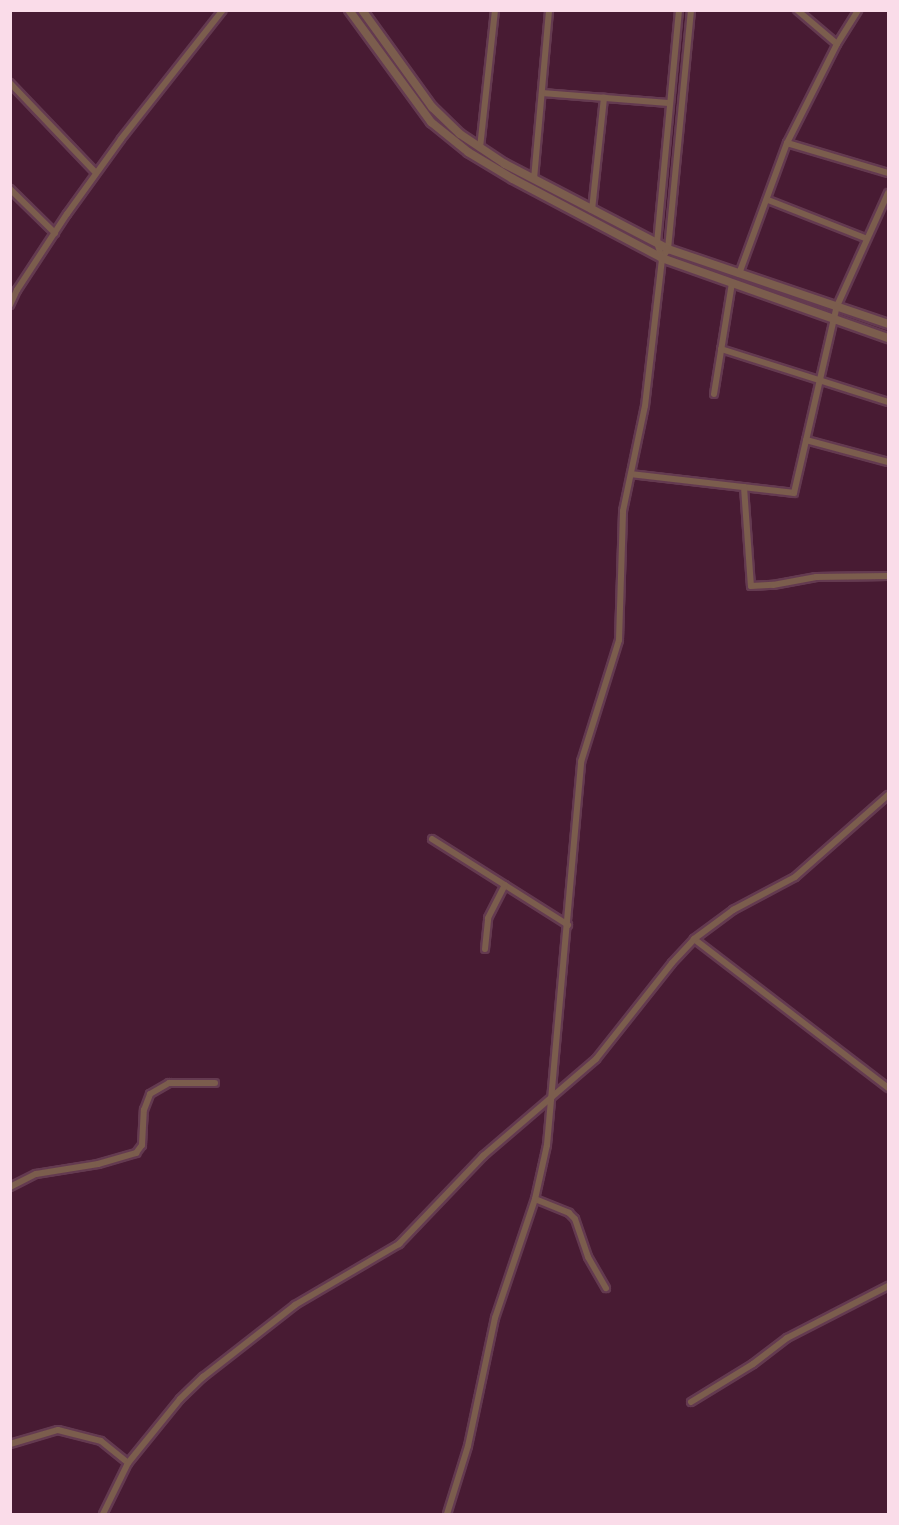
<!DOCTYPE html>
<style>
body{margin:0}
#map{position:relative;width:899px;height:1525px;overflow:hidden;background:#481b33;font-family:Lato,sans-serif}
div>[style]{position:absolute}
.roads{filter:drop-shadow(2px 0 #643a50) drop-shadow(-2px 0 #643a50) drop-shadow(0 2px #643a50) drop-shadow(0 -2px #643a50)}
.minor>*{height:6px;margin:-3px;padding:0 3px;transform-origin:3px;border-radius:3px;background:#7b5d4d}
.tertiary>*{height:8px;margin:-4px;padding:0 4px;transform-origin:4px;border-radius:4px;background:#7b5d4d}
span{translate:-50% -50%;white-space:nowrap;text-align:center;line-height:1.15;-webkit-text-stroke:5px #3d1029;paint-order:stroke}
.frame{position:absolute;inset:0;border:12px solid #fadce9;pointer-events:none}
</style>
<div id="map">
<div class="roads">
<div class="minor">
<div style="left:797px;top:10px;width:52px;rotate:40.4deg"></div>
<div style="left:10px;top:83px;width:124px;rotate:46.3deg"></div>
<div style="left:542px;top:93px;width:127px;rotate:4.5deg"></div>
<div style="left:787px;top:143px;width:105px;rotate:16.5deg"></div>
<div style="left:480px;top:148px;width:139px;rotate:-83.8deg"></div>
<div style="left:534px;top:179px;width:170px;rotate:-84.9deg"></div>
<div style="left:10px;top:189px;width:63px;rotate:44.4deg"></div>
<div style="left:768px;top:200px;width:104px;rotate:21.4deg"></div>
<div style="left:592px;top:210px;width:113px;rotate:-83.9deg"></div>
<div style="left:662px;top:258px;width:11px;rotate:-56deg"></div>
<div style="left:668px;top:249px;width:240px;rotate:-84.5deg"></div>
<div style="left:739px;top:274px;width:140px;rotate:-69.9deg"></div>
<div style="left:787px;top:143px;width:111px;rotate:-63.2deg"></div>
<div style="left:837px;top:44px;width:40px;rotate:-58deg"></div>
<div style="left:10px;top:305px;width:17px;rotate:-65deg"></div>
<div style="left:17px;top:290px;width:91px;rotate:-56.7deg"></div>
<div style="left:67px;top:214px;width:92px;rotate:-54.2deg"></div>
<div style="left:121px;top:139px;width:164px;rotate:-51.7deg"></div>
<div style="left:721px;top:349px;width:175px;rotate:17.6deg"></div>
<div style="left:714px;top:394px;width:112px;rotate:-80.8deg"></div>
<div style="left:806px;top:440px;width:85px;rotate:15deg"></div>
<div style="left:631px;top:474px;width:164px;rotate:6.6deg"></div>
<div style="left:794px;top:493px;width:192px;rotate:-77.1deg"></div>
<div style="left:837px;top:306px;width:124px;rotate:-65.7deg"></div>
<div style="left:744px;top:487px;width:99px;rotate:86deg"></div>
<div style="left:751px;top:586px;width:22px;rotate:-3deg"></div>
<div style="left:773px;top:585px;width:44px;rotate:-10.5deg"></div>
<div style="left:816px;top:577px;width:72px;rotate:-0.8deg"></div>
<div style="left:432px;top:839px;width:161px;rotate:32.3deg"></div>
<div style="left:694px;top:939px;width:245px;rotate:37.5deg"></div>
<div style="left:485px;top:949px;width:31px;rotate:-84deg"></div>
<div style="left:488px;top:918px;width:37px;rotate:-63deg"></div>
<div style="left:10px;top:1187px;width:29px;rotate:-27deg"></div>
<div style="left:36px;top:1174px;width:63px;rotate:-9.2deg"></div>
<div style="left:98px;top:1164px;width:40px;rotate:-16deg"></div>
<div style="left:136px;top:1153px;width:10px;rotate:-53deg"></div>
<div style="left:142px;top:1145px;width:35px;rotate:-87deg"></div>
<div style="left:144px;top:1110px;width:17px;rotate:-69deg"></div>
<div style="left:150px;top:1094px;width:22px;rotate:-30deg"></div>
<div style="left:169px;top:1083px;width:46px"></div>
<div style="left:535px;top:1199px;width:37px;rotate:22deg"></div>
<div style="left:569px;top:1213px;width:8px;rotate:45deg"></div>
<div style="left:575px;top:1219px;width:40px;rotate:71.1deg"></div>
<div style="left:588px;top:1257px;width:36px;rotate:60deg"></div>
<div style="left:691px;top:1402px;width:73px;rotate:-31.5deg"></div>
<div style="left:753px;top:1364px;width:43px;rotate:-37.4deg"></div>
<div style="left:787px;top:1338px;width:114px;rotate:-27.2deg"></div>
<div style="left:10px;top:1444px;width:50px;rotate:-16.3deg"></div>
<div style="left:58px;top:1430px;width:44px;rotate:14.3deg"></div>
<div style="left:101px;top:1441px;width:35px;rotate:39deg"></div>
<div style="left:103px;top:1514px;width:57px;rotate:-63.9deg"></div>
<div style="left:128px;top:1463px;width:82px;rotate:-50.9deg"></div>
<div style="left:180px;top:1399px;width:32px;rotate:-44deg"></div>
<div style="left:203px;top:1377px;width:117px;rotate:-38deg"></div>
<div style="left:295px;top:1305px;width:121px;rotate:-30.4deg"></div>
<div style="left:399px;top:1244px;width:122px;rotate:-46.3deg"></div>
<div style="left:483px;top:1156px;width:149px;rotate:-40.6deg"></div>
<div style="left:596px;top:1059px;width:122px;rotate:-51.6deg"></div>
<div style="left:672px;top:963px;width:33px;rotate:-47deg"></div>
<div style="left:694px;top:939px;width:49px;rotate:-36.6deg"></div>
<div style="left:733px;top:910px;width:70px;rotate:-28deg"></div>
<div style="left:795px;top:877px;width:124px;rotate:-41.4deg"></div>
<div style="left:447px;top:1514px;width:71px;rotate:-72.8deg"></div>
<div style="left:468px;top:1446px;width:131px;rotate:-78.1deg"></div>
<div style="left:495px;top:1318px;width:126px;rotate:-71.4deg"></div>
<div style="left:535px;top:1199px;width:55px;rotate:-77.5deg"></div>
<div style="left:547px;top:1145px;width:385px;rotate:-84.9deg"></div>
<div style="left:581px;top:762px;width:128px;rotate:-72.7deg"></div>
<div style="left:619px;top:640px;width:129px;rotate:-88.2deg"></div>
<div style="left:623px;top:511px;width:107px;rotate:-78.2deg"></div>
<div style="left:645px;top:406px;width:149px;rotate:-83.4deg"></div>
<div style="left:662px;top:258px;width:16px;rotate:-108deg"></div>
<div style="left:657px;top:243px;width:234px;rotate:-84.6deg"></div>
</div>
<div class="tertiary">
<div style="left:349px;top:10px;width:139px;rotate:53.8deg"></div>
<div style="left:431px;top:122px;width:48px;rotate:39deg"></div>
<div style="left:468px;top:152px;width:52px;rotate:31deg"></div>
<div style="left:513px;top:179px;width:169px;rotate:27.9deg"></div>
<div style="left:662px;top:258px;width:240px;rotate:19.5deg"></div>
<div style="left:362px;top:10px;width:120px;rotate:54.2deg"></div>
<div style="left:432px;top:107px;width:39px;rotate:44deg"></div>
<div style="left:460px;top:134px;width:54px;rotate:33.7deg"></div>
<div style="left:505px;top:164px;width:184px;rotate:27.5deg"></div>
<div style="left:668px;top:249px;width:232px;rotate:18.8deg"></div>
</div>
</div>
<div class="frame"></div>
</div>
